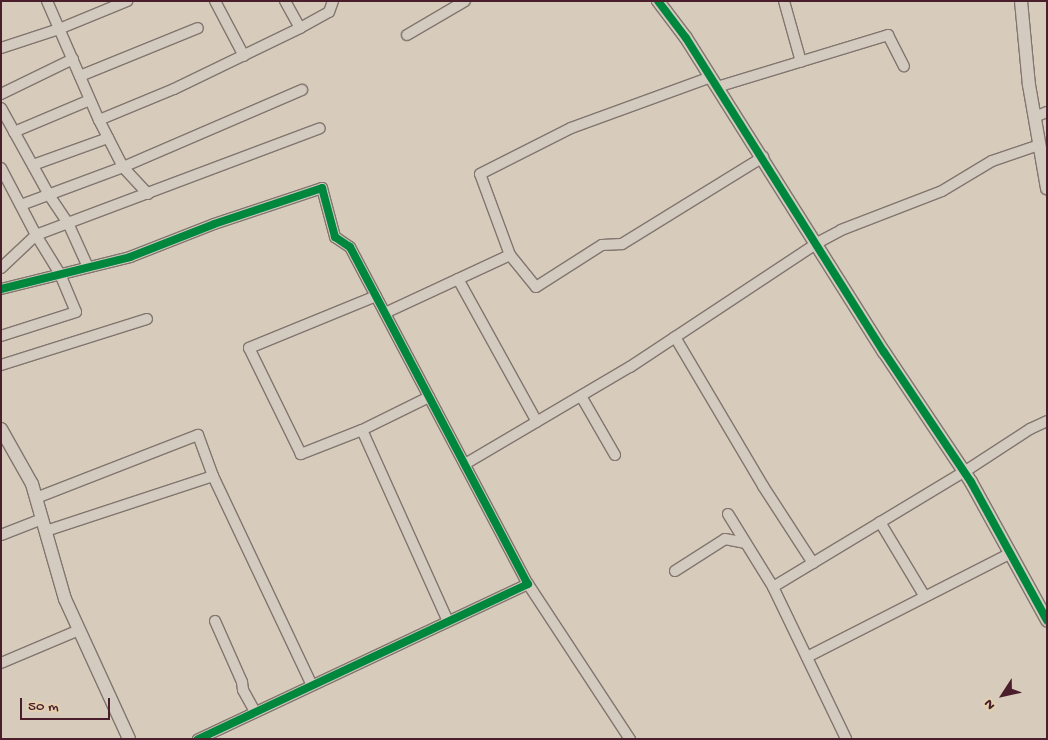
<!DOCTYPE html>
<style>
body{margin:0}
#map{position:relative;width:1048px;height:740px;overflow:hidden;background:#d7ccbb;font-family:"Gochi Hand",sans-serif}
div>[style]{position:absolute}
.roads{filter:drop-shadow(1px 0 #82756f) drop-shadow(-1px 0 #82756f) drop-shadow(0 1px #82756f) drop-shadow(0 -1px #82756f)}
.minor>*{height:10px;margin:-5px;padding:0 5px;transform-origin:5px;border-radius:5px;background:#d3cbbf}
.tertiary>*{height:12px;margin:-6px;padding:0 6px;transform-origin:6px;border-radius:6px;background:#d3cbbf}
.cycleway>*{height:8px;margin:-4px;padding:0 4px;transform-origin:4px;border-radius:4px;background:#00873e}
span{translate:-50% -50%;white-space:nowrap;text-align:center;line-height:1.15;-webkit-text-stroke:4px #e4d0ae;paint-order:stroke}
.frame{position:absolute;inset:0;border:2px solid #4a1f2b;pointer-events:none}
.north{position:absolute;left:978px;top:670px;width:50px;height:50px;-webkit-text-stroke:4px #e4d0ae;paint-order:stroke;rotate:235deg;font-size:14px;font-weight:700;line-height:20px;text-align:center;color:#4a1f2b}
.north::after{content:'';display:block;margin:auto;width:18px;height:22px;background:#4a1f2b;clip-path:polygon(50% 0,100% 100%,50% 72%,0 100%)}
.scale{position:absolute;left:20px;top:698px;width:90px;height:22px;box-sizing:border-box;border:2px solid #4a1f2b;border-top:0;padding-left:6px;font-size:15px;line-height:18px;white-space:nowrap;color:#4a1f2b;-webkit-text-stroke:4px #e4d0ae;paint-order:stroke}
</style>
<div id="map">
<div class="roads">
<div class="minor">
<div style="left:47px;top:1px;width:130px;rotate:66.4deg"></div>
<div style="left:99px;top:120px;width:81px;rotate:-22.5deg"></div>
<div style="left:174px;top:89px;width:140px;rotate:-25.8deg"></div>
<div style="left:300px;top:28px;width:31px;rotate:-119deg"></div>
<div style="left:215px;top:1px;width:62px;rotate:62.2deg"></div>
<div style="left:784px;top:1px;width:63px;rotate:74.4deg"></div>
<div style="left:300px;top:28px;width:33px;rotate:-29deg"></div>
<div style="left:329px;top:12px;width:12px;rotate:-70deg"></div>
<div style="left:407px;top:35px;width:67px;rotate:-30.4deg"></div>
<div style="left:1px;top:48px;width:61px;rotate:-18.1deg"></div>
<div style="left:59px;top:29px;width:74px;rotate:-22.4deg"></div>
<div style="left:80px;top:76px;width:127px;rotate:-22.1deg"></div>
<div style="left:717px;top:87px;width:179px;rotate:-16.9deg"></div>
<div style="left:888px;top:35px;width:35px;rotate:63deg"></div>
<div style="left:1px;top:94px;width:80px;rotate:-25.9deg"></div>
<div style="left:1px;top:108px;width:99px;rotate:61.1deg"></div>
<div style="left:49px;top:195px;width:34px;rotate:56deg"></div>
<div style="left:68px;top:223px;width:48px;rotate:65.6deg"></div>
<div style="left:1035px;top:117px;width:13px;rotate:-23deg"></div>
<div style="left:14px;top:132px;width:82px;rotate:-22.8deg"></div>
<div style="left:33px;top:165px;width:80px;rotate:-19.8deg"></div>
<div style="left:1px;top:168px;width:76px;rotate:62.4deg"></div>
<div style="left:36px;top:235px;width:46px;rotate:58.4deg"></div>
<div style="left:60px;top:274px;width:41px;rotate:67.2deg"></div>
<div style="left:76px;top:312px;width:79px;rotate:162.3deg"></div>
<div style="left:148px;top:194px;width:37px;rotate:-133deg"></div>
<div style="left:123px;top:167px;width:195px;rotate:-23.3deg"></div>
<div style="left:21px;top:205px;width:109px;rotate:-20.4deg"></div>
<div style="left:123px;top:167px;width:53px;rotate:-117.1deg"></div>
<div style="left:510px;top:255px;width:86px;rotate:-110.3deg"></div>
<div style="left:480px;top:174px;width:102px;rotate:-26.8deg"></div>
<div style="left:571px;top:128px;width:149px;rotate:-20deg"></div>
<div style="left:1px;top:268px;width:48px;rotate:-43.3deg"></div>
<div style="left:36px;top:235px;width:303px;rotate:-20.6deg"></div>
<div style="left:458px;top:279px;width:163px;rotate:61.1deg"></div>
<div style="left:1px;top:289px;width:133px;rotate:-13.9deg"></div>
<div style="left:130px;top:257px;width:90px;rotate:-21.4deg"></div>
<div style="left:214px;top:224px;width:114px;rotate:-18.4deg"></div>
<div style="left:322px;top:188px;width:51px;rotate:75.1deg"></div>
<div style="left:335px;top:237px;width:18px;rotate:34deg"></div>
<div style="left:350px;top:247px;width:381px;rotate:62.2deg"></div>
<div style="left:528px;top:584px;width:365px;rotate:154.8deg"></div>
<div style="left:385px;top:313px;width:138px;rotate:-24.9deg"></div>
<div style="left:510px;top:255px;width:41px;rotate:50.9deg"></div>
<div style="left:536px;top:287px;width:78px;rotate:-32.5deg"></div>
<div style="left:602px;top:245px;width:20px;rotate:-3deg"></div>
<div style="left:622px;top:244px;width:166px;rotate:-31.7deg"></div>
<div style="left:675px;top:337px;width:173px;rotate:59.4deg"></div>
<div style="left:763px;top:486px;width:92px;rotate:57deg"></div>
<div style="left:1px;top:365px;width:153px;rotate:-17.5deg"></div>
<div style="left:581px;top:396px;width:68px;rotate:60deg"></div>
<div style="left:429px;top:397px;width:75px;rotate:153.8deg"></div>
<div style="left:362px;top:430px;width:209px;rotate:65.8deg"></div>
<div style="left:362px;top:430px;width:66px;rotate:158.5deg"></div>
<div style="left:301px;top:454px;width:118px;rotate:-116.1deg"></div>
<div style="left:249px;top:348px;width:137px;rotate:-22.3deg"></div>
<div style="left:465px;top:464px;width:191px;rotate:-30.5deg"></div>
<div style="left:630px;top:367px;width:224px;rotate:-33.5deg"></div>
<div style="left:817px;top:243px;width:27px;rotate:-28deg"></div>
<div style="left:841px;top:230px;width:108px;rotate:-21.1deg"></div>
<div style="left:942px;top:191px;width:58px;rotate:-31deg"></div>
<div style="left:992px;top:161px;width:50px;rotate:-18.8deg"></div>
<div style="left:213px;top:476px;width:231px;rotate:64.7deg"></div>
<div style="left:36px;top:498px;width:174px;rotate:-21.3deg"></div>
<div style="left:198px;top:435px;width:44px;rotate:69.9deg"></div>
<div style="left:213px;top:476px;width:176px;rotate:161.8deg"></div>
<div style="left:728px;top:514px;width:86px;rotate:58.3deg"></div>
<div style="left:773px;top:587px;width:169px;rotate:64.3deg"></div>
<div style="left:880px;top:522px;width:87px;rotate:59deg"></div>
<div style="left:1px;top:535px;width:44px;rotate:-21.3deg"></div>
<div style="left:675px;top:571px;width:59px;rotate:-32.6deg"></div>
<div style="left:725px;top:539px;width:21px;rotate:11deg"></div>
<div style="left:528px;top:584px;width:186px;rotate:56.7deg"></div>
<div style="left:773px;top:587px;width:223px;rotate:-31.1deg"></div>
<div style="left:964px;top:472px;width:79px;rotate:-33.1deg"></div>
<div style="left:1030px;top:429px;width:19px;rotate:-25deg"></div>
<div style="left:215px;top:621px;width:67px;rotate:66.1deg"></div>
<div style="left:242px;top:682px;width:8px;rotate:83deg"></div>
<div style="left:243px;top:690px;width:25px;rotate:61deg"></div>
<div style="left:807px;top:657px;width:229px;rotate:-27deg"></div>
<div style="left:1px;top:663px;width:85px;rotate:-22.9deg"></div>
</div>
<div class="tertiary">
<div style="left:658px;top:1px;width:46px;rotate:52.9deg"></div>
<div style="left:686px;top:38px;width:371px;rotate:57.8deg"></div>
<div style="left:884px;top:352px;width:156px;rotate:56.2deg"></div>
<div style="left:971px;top:482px;width:158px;rotate:61.2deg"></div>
<div style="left:1021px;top:1px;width:84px;rotate:84.6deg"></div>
<div style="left:1029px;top:85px;width:105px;rotate:80.1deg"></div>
<div style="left:1px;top:429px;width:63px;rotate:60.6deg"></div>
<div style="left:32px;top:484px;width:120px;rotate:74deg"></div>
<div style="left:65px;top:599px;width:154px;rotate:65.4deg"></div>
</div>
</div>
<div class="cycleway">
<div style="left:658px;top:1px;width:46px;rotate:52.9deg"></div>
<div style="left:686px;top:38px;width:371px;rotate:57.8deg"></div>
<div style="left:884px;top:352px;width:156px;rotate:56.2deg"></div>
<div style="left:971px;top:482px;width:158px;rotate:61.2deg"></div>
<div style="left:1px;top:289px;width:133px;rotate:-13.9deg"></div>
<div style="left:130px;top:257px;width:90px;rotate:-21.4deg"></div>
<div style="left:214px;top:224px;width:114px;rotate:-18.4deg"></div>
<div style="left:322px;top:188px;width:51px;rotate:75.1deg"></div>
<div style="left:335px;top:237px;width:18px;rotate:34deg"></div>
<div style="left:350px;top:247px;width:381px;rotate:62.2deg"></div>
<div style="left:528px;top:584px;width:365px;rotate:154.8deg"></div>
</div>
<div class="frame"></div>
<div class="north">N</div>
<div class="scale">50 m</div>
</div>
